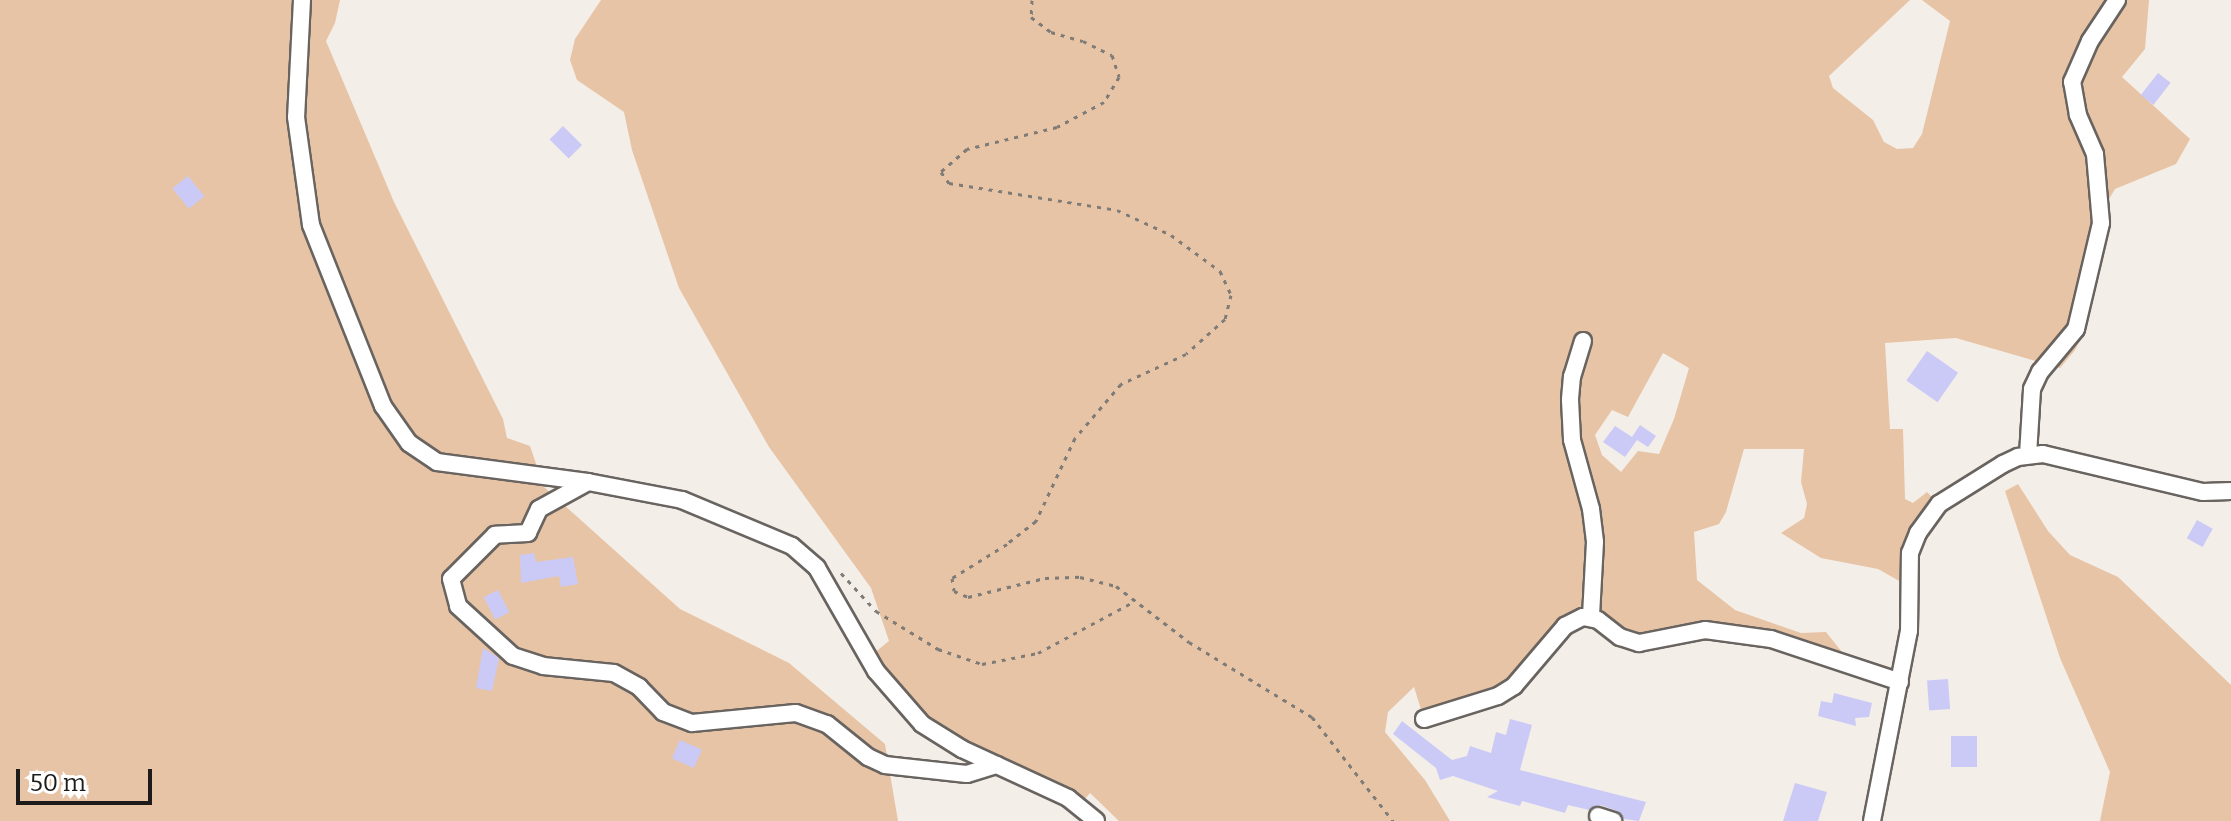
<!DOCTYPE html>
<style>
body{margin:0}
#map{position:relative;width:2231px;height:821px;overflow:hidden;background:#f4eee9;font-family:Bitter,serif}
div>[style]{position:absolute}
.green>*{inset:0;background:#e7c4a5}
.building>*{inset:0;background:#cbcaf6;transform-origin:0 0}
.path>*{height:3px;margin-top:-1.5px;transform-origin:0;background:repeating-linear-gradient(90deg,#7f7b77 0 4px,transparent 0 10px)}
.roads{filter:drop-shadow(2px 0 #696460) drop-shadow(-2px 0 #696460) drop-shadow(0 2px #696460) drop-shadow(0 -2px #696460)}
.street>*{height:16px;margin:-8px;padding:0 8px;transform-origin:8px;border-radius:8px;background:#fff}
span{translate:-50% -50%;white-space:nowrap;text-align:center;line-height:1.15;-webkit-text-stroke:6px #fff;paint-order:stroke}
.scale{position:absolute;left:16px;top:769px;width:136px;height:36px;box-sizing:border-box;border:4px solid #1e1c1a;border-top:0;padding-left:10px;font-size:24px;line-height:28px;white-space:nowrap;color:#1e1c1a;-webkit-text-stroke:6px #fff;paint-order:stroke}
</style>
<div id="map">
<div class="green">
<div style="clip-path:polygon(0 0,340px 0,335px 23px,326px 41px,394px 202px,503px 419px,507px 438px,530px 446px,544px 487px,680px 609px,789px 663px,885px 744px,898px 821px,0 821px)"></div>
<div style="clip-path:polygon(evenodd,601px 0,1910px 0,1829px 76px,1833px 88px,1873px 120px,1884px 142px,1897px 149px,1913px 148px,1922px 134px,1950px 21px,1922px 0,2149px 0,2145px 49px,2122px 77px,2190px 139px,2176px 164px,2115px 189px,2102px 211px,2084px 332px,2075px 350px,2060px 368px,1956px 338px,1885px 343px,1890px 429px,1903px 429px,1905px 499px,1913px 503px,1927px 492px,1939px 504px,1925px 522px,1910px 587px,1878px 569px,1821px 558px,1781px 533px,1804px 518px,1807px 504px,1801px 482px,1804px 449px,1744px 449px,1726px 512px,1719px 524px,1694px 532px,1697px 580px,1735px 610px,1801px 633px,1826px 632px,1842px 652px,1902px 671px,1900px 682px,1731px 632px,1653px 642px,1583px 617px,1514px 686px,1424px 719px,1414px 687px,1388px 712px,1385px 732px,1425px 780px,1450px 821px,1119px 821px,1090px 793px,1079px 806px,940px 738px,868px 658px,889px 641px,871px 588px,769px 447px,679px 288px,632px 150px,624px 112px,577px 80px,570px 60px,575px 39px,601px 0,1663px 353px,1689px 368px,1674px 419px,1659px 454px,1638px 451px,1621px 472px,1602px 455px,1595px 435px,1612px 410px,1628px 417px,1663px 353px)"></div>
<div style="clip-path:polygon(2018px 484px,2048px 531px,2070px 555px,2118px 577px,2231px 685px,2231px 821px,2100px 821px,2110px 772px,2060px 658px,2005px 491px)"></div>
</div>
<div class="building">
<div style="left:2158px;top:73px;width:16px;height:28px;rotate:38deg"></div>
<div style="left:563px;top:126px;width:27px;height:19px;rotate:45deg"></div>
<div style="left:188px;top:176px;width:26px;height:20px;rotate:51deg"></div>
<div style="left:1927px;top:351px;width:38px;height:36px;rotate:35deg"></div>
<div style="clip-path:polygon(1640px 425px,1656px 436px,1648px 447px,1637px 440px,1625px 457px,1603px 442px,1615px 426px,1632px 437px)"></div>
<div style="left:2197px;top:520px;width:18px;height:21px;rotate:29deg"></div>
<div style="clip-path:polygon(534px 553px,536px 562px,573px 557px,578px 584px,561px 587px,559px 576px,521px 583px,520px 555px)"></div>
<div style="left:498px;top:590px;width:25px;height:16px;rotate:63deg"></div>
<div style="clip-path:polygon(483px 648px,499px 658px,492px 691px,476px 688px)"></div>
<div style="left:1948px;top:679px;width:30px;height:21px;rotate:86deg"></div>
<div style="clip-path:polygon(1834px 693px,1872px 703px,1869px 717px,1855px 718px,1856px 726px,1818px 716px,1821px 701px,1832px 703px)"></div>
<div style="clip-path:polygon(1510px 719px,1532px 725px,1520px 770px,1646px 802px,1639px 821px,1624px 819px,1617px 811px,1601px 805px,1589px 810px,1568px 805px,1565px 813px,1522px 801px,1520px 806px,1487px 797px,1498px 791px,1453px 776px,1440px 780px,1436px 768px,1393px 734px,1402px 721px,1452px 760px,1467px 756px,1470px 746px,1491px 753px,1496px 732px,1506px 735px)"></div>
<div style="left:1977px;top:736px;width:31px;height:26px;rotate:90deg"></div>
<div style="left:680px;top:740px;width:24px;height:20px;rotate:24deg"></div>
<div style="clip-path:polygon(1795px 783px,1827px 792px,1818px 821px,1783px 821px)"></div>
</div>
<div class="path">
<div style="left:1032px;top:0;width:17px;rotate:93deg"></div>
<div style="left:1031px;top:17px;width:25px;rotate:37deg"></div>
<div style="left:1051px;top:32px;width:33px;rotate:16deg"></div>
<div style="left:1083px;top:41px;width:32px;rotate:26deg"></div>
<div style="left:1112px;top:55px;width:23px;rotate:72deg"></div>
<div style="left:1119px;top:77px;width:29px;rotate:121deg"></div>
<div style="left:1104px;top:102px;width:53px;rotate:152deg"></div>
<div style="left:1057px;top:127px;width:93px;rotate:166.3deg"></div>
<div style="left:967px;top:149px;width:35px;rotate:139deg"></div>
<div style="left:941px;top:172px;width:14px;rotate:54deg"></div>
<div style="left:949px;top:183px;width:170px;rotate:9.1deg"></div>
<div style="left:1117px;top:210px;width:60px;rotate:24.8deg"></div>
<div style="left:1171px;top:235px;width:61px;rotate:36.3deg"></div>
<div style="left:1220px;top:271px;width:26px;rotate:65deg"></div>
<div style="left:1231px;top:295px;width:25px;rotate:104deg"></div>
<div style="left:1225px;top:319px;width:52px;rotate:138.1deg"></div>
<div style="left:1186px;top:354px;width:72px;rotate:155.2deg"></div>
<div style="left:1121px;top:384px;width:71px;rotate:130.4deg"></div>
<div style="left:1075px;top:438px;width:92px;rotate:115.2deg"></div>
<div style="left:1036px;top:521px;width:37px;rotate:142deg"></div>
<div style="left:1007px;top:544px;width:65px;rotate:148.3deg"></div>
<div style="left:952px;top:578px;width:13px;rotate:81deg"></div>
<div style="left:954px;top:591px;width:15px;rotate:23deg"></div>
<div style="left:968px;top:597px;width:79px;rotate:-13.9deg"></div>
<div style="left:1045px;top:578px;width:35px;rotate:-2deg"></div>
<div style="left:1080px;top:577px;width:37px;rotate:14deg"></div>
<div style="left:1116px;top:586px;width:92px;rotate:37.5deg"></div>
<div style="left:1189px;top:642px;width:144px;rotate:31.4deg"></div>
<div style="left:1312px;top:717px;width:132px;rotate:52.1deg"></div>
<div style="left:841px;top:573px;width:52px;rotate:47.4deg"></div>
<div style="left:876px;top:611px;width:73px;rotate:31.5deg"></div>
<div style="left:938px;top:649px;width:46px;rotate:18.8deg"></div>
<div style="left:982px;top:664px;width:57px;rotate:-11.1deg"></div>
<div style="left:1038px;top:653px;width:108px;rotate:-28.2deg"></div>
</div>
<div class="roads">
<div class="street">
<div style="left:302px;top:0;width:117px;rotate:92.9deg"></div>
<div style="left:296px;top:117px;width:109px;rotate:82.1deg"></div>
<div style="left:311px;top:225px;width:195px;rotate:68.3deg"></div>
<div style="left:383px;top:406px;width:45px;rotate:54.9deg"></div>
<div style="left:409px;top:443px;width:34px;rotate:34deg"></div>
<div style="left:437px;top:462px;width:152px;rotate:7.5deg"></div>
<div style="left:588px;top:482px;width:96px;rotate:10.8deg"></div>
<div style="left:682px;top:500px;width:119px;rotate:22.7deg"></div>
<div style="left:792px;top:546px;width:33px;rotate:41deg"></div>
<div style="left:817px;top:568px;width:119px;rotate:60.2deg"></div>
<div style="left:876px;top:671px;width:70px;rotate:49deg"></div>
<div style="left:922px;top:724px;width:47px;rotate:32deg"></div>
<div style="left:962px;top:749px;width:117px;rotate:24.8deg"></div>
<div style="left:1068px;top:798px;width:36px;rotate:39deg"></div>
<div style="left:1583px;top:341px;width:37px;rotate:107deg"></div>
<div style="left:1572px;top:376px;width:24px;rotate:95deg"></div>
<div style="left:1570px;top:400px;width:40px;rotate:87.1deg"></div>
<div style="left:1572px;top:440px;width:72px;rotate:74.6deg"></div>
<div style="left:1591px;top:509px;width:33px;rotate:83deg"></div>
<div style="left:1595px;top:542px;width:75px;rotate:93.1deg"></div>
<div style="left:2028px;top:455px;width:66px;rotate:-86.5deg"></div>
<div style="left:2032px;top:389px;width:19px;rotate:-65deg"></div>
<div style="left:2040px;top:372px;width:56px;rotate:-50.1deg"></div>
<div style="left:2076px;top:329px;width:109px;rotate:-76.7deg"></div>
<div style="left:2101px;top:223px;width:69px;rotate:-95deg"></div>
<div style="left:2095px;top:154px;width:43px;rotate:-113.6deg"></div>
<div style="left:2078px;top:115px;width:34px;rotate:-100deg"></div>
<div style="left:2072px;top:82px;width:45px;rotate:-66.3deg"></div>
<div style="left:2090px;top:41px;width:49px;rotate:-56.6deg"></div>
<div style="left:588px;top:482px;width:56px;rotate:151.1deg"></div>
<div style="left:539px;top:509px;width:26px;rotate:115deg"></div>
<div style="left:528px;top:533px;width:33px;rotate:177deg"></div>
<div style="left:495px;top:535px;width:62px;rotate:135deg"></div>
<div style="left:451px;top:579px;width:28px;rotate:75deg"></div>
<div style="left:458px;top:606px;width:74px;rotate:42.3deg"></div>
<div style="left:513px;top:656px;width:32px;rotate:18deg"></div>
<div style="left:543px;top:666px;width:71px;rotate:5.6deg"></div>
<div style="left:614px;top:673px;width:29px;rotate:29deg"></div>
<div style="left:639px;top:687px;width:35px;rotate:46deg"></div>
<div style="left:663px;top:712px;width:31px;rotate:21deg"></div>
<div style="left:692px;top:723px;width:104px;rotate:-5.5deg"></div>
<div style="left:796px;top:713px;width:33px;rotate:20deg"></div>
<div style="left:827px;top:724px;width:53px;rotate:38.8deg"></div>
<div style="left:868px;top:757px;width:19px;rotate:25deg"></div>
<div style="left:885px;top:765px;width:82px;rotate:6.3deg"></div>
<div style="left:967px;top:774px;width:31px;rotate:-17deg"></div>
<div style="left:1424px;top:719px;width:77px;rotate:-17.3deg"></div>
<div style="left:1498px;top:696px;width:19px;rotate:-32deg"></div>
<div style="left:1514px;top:686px;width:79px;rotate:-49.6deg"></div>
<div style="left:1565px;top:626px;width:20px;rotate:-27deg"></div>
<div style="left:1583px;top:617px;width:15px;rotate:11deg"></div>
<div style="left:1598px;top:620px;width:28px;rotate:38deg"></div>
<div style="left:1620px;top:637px;width:20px;rotate:18deg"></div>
<div style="left:1639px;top:643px;width:67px;rotate:-11.1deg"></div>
<div style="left:1705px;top:630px;width:67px;rotate:7.8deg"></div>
<div style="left:1771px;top:639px;width:136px;rotate:18.4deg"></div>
<div style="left:1598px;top:816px;width:16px;rotate:18deg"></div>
<div style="left:1872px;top:821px;width:194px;rotate:-79deg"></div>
<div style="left:1909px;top:631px;width:78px;rotate:-89.3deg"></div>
<div style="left:1910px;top:553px;width:22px;rotate:-68deg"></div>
<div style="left:1918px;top:533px;width:36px;rotate:-54deg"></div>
<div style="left:1939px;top:504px;width:75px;rotate:-32deg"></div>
<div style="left:2003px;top:464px;width:17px;rotate:-25deg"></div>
<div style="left:2018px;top:457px;width:25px;rotate:-7deg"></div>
<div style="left:2043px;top:454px;width:164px;rotate:13.4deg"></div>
<div style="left:2203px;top:492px;width:28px;rotate:-2deg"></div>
</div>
</div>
<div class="scale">50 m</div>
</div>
